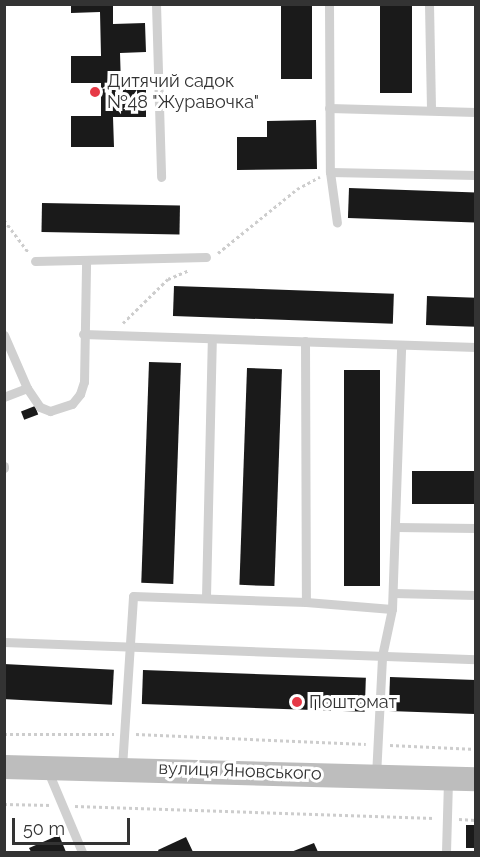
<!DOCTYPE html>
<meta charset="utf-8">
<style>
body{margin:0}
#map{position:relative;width:480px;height:857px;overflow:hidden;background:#fff;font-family:Raleway,sans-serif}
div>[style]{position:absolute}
.building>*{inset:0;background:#1a1a1a;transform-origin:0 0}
.path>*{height:3px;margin-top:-1.5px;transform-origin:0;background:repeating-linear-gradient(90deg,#cdcdcd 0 3px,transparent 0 6px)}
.lane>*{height:9px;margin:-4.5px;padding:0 4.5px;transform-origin:4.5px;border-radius:4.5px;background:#d0d0d0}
.secondary>*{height:24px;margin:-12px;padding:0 12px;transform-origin:12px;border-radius:12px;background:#bdbdbd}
.dots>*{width:16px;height:16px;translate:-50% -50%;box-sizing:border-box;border:3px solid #fff;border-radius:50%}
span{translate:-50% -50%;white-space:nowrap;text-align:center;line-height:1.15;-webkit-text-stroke:6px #fff;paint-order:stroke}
.poi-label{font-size:18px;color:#333}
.left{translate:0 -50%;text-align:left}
.street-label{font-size:18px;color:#333}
.frame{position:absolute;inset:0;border:6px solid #333;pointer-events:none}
.scale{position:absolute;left:12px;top:818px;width:118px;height:27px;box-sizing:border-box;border:3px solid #333;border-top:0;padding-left:8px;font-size:18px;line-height:21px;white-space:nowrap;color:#333;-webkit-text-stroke:4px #fff;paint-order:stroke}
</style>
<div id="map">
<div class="building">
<div style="clip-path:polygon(71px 4px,113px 4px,113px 24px,145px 23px,146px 52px,120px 53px,121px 85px,146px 85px,146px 117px,113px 117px,114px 147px,71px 147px,71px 116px,101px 116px,101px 83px,71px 83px,71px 56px,101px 56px,100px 12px,71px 13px)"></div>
<div style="left:281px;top:4px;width:31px;height:75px"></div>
<div style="left:380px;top:4px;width:32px;height:89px"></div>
<div style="clip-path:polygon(316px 120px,317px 169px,237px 170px,237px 137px,267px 137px,267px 121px)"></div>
<div style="left:349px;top:188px;width:127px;height:30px;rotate:2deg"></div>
<div style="left:42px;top:203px;width:138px;height:29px;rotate:1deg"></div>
<div style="left:174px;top:286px;width:220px;height:30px;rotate:2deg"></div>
<div style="left:427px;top:296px;width:49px;height:29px;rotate:2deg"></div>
<div style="left:149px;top:362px;width:32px;height:221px;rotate:2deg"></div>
<div style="left:247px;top:368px;width:35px;height:217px;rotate:2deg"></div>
<div style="left:344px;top:370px;width:36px;height:216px"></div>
<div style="left:35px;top:406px;width:9px;height:15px;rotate:69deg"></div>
<div style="left:412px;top:471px;width:64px;height:33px"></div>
<div style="left:4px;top:664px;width:110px;height:35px;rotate:3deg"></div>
<div style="left:143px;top:670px;width:223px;height:34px;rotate:2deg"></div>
<div style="left:390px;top:677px;width:86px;height:34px;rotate:2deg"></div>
<div style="left:476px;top:825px;width:23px;height:10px;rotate:90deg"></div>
<div style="clip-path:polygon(59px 835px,66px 852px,31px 852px,29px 848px)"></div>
<div style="clip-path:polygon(186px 837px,193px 852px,159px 852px,158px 850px)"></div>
<div style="clip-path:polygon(314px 843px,318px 852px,291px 852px)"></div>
</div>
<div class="path">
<div style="left:4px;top:220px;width:40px;rotate:53deg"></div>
<div style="left:218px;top:253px;width:102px;rotate:-39deg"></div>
<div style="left:297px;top:189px;width:26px;rotate:-28deg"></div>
<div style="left:123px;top:323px;width:63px;rotate:-44.4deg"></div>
<div style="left:168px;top:279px;width:23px;rotate:-23deg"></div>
<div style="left:4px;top:734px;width:110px"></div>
<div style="left:136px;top:734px;width:230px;rotate:2.5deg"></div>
<div style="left:390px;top:745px;width:86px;rotate:2.7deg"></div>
<div style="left:4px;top:804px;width:47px;rotate:1.2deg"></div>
<div style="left:75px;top:806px;width:359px;rotate:1.9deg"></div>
<div style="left:459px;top:819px;width:17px;rotate:3deg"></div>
</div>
<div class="lane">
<div style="left:156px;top:4px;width:173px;rotate:88.3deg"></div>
<div style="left:329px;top:4px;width:168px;rotate:89.7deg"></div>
<div style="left:330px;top:172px;width:51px;rotate:82.2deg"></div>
<div style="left:429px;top:4px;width:106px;rotate:88.9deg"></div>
<div style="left:329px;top:108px;width:147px;rotate:1.6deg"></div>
<div style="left:330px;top:172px;width:146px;rotate:1.2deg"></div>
<div style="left:35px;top:261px;width:171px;rotate:-1.3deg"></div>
<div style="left:83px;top:334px;width:393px;rotate:1.9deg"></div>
<div style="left:4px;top:335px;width:58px;rotate:66.5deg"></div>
<div style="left:27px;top:388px;width:25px;rotate:159deg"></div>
<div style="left:305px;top:341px;width:261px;rotate:89.8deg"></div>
<div style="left:27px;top:388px;width:23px;rotate:56deg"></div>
<div style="left:40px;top:407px;width:11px;rotate:22deg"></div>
<div style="left:50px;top:411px;width:23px;rotate:-18deg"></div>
<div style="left:72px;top:404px;width:13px;rotate:-51deg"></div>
<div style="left:80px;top:394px;width:13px;rotate:-72deg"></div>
<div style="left:84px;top:382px;width:120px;rotate:-89deg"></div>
<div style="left:4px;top:466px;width:2px;rotate:90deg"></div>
<div style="left:396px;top:527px;width:80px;rotate:0.7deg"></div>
<div style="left:393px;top:593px;width:83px;rotate:1.4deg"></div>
<div style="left:206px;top:597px;width:258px;rotate:-88.7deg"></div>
<div style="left:4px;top:642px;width:472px;rotate:2.1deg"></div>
<div style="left:122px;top:767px;width:171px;rotate:-86.3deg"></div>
<div style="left:133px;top:596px;width:173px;rotate:2deg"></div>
<div style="left:306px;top:602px;width:86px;rotate:4.7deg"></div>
<div style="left:47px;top:769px;width:90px;rotate:67.1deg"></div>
<div style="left:376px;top:776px;width:120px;rotate:-87.1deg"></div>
<div style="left:382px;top:656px;width:48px;rotate:-78deg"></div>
<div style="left:392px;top:609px;width:264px;rotate:-88deg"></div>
<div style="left:446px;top:852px;width:72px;rotate:-88.4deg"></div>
</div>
<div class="secondary">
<div style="left:4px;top:767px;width:472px;rotate:1.5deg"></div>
</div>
<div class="dots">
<div style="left:95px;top:92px;background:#e63946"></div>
<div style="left:297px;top:702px;background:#e63946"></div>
</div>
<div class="poi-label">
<span class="left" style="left:107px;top:92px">Дитячий садок<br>№48 "Журавочка"</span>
<span class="left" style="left:309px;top:702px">Поштомат</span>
</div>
<div class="street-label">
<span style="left:240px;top:771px;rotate:2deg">вулиця Яновського</span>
</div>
<div class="frame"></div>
<div class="scale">50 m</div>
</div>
